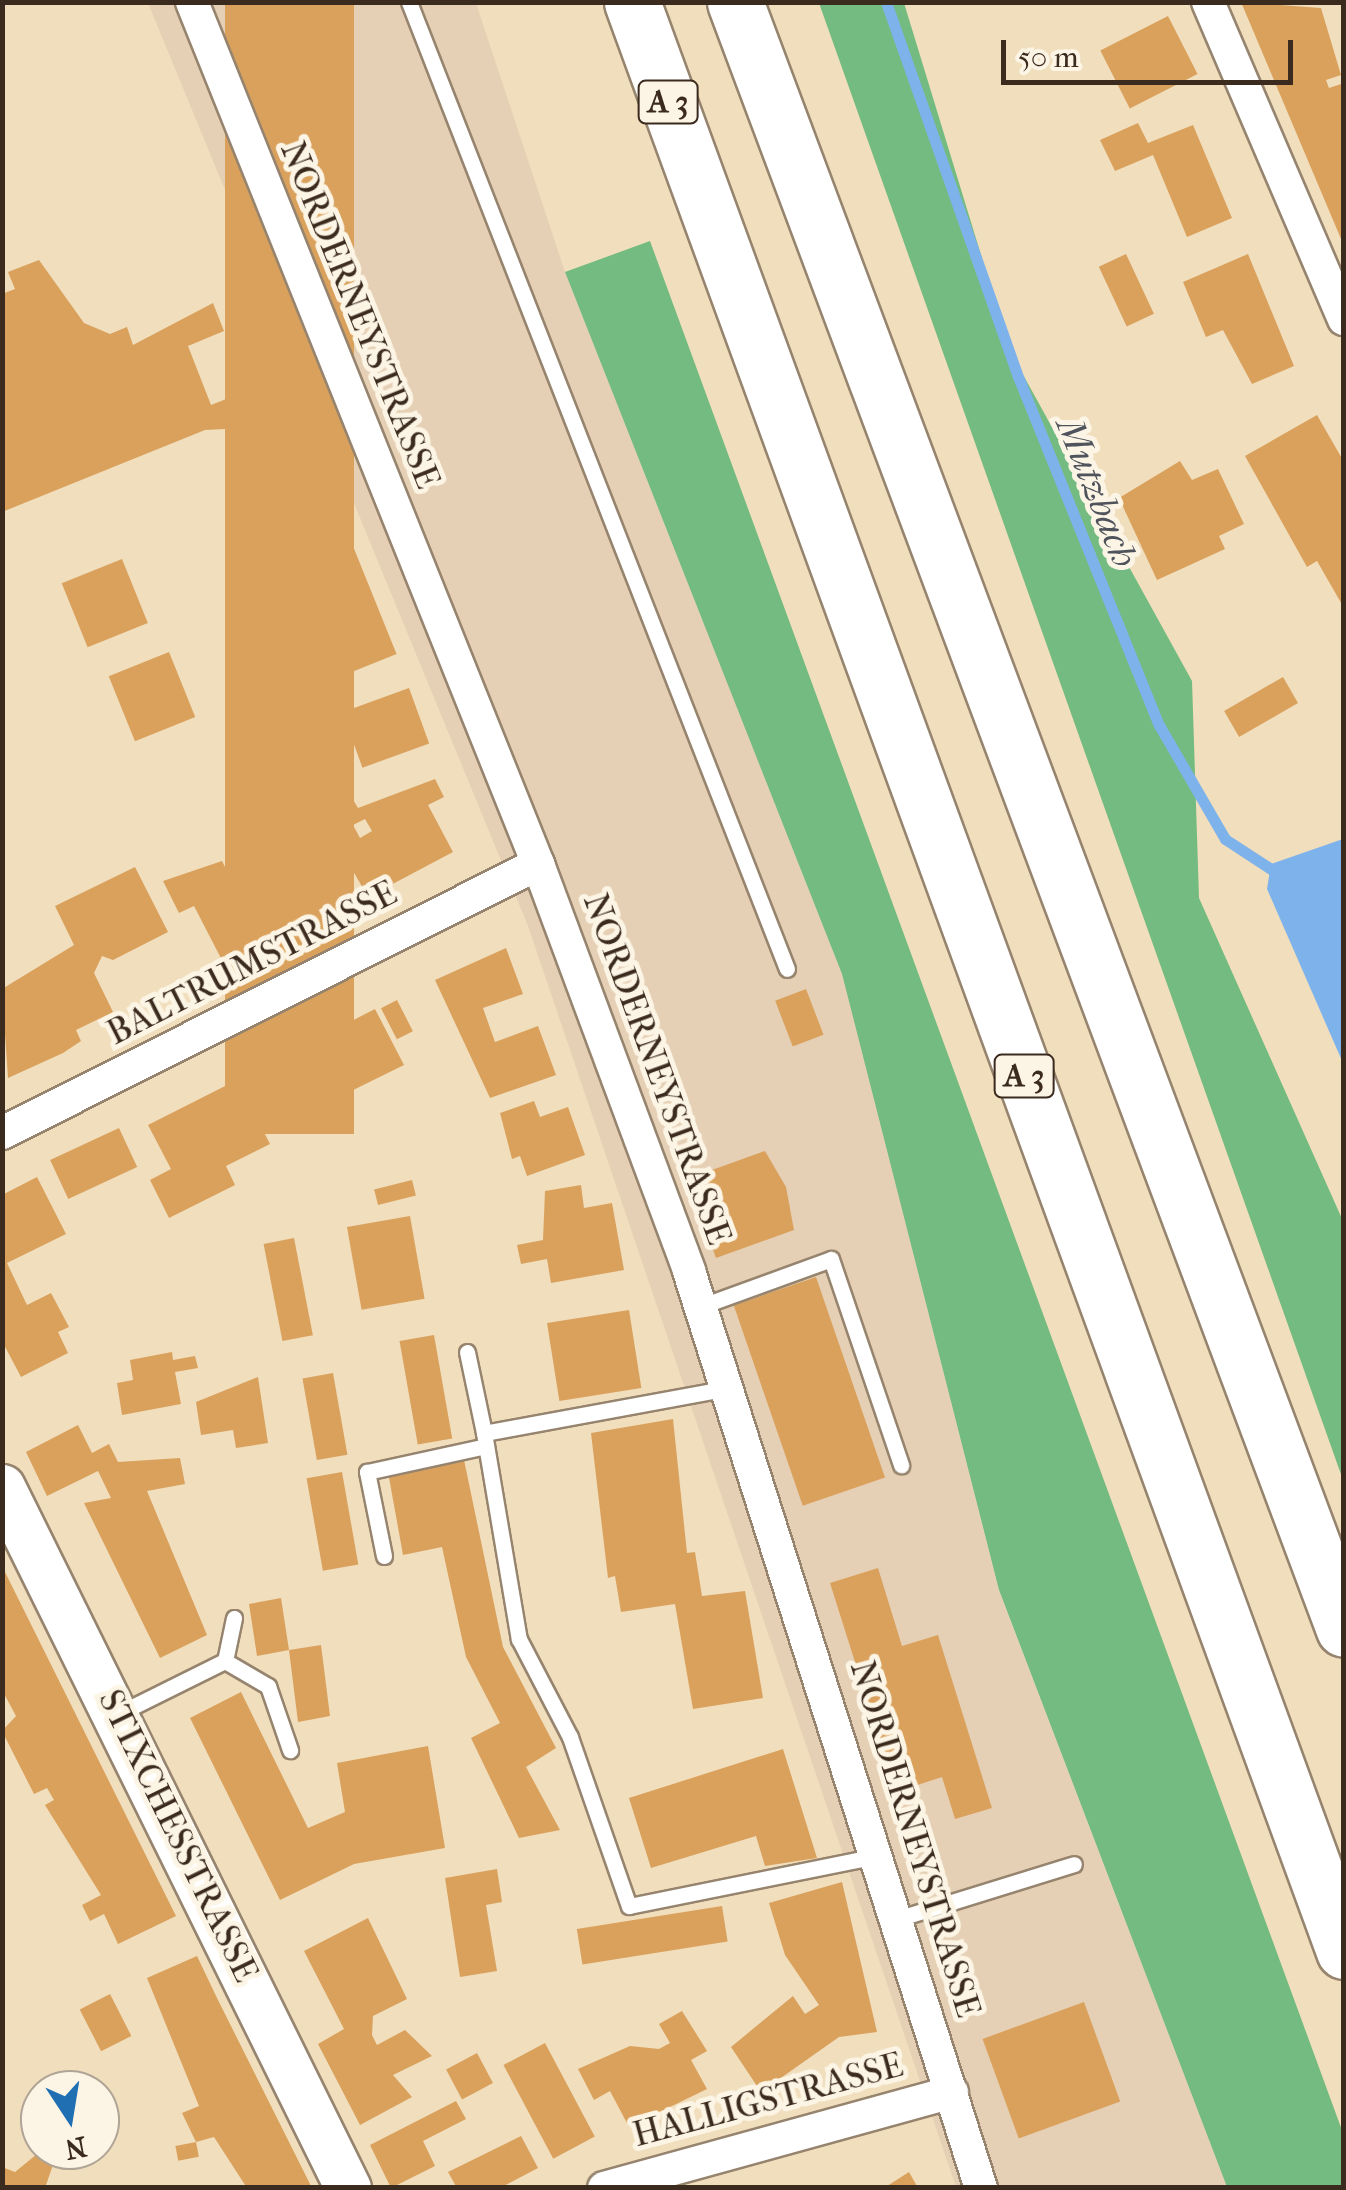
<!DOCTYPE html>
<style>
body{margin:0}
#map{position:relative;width:1346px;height:2190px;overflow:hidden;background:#f0debd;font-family:"IM FELL French Canon",serif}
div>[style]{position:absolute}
.built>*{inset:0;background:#e6d0b5}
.forest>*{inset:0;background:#73bb80}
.water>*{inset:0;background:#7eb2eb}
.stream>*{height:11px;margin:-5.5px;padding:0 5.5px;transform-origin:5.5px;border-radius:5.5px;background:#7eb2eb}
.building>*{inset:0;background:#daa15d;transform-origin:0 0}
.roads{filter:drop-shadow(2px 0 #96846e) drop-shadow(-2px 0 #96846e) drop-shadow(0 2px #96846e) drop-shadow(0 -2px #96846e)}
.lane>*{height:15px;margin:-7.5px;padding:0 7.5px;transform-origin:7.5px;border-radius:7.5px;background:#fff}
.street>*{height:32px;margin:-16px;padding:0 16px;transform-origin:16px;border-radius:16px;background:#fff}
.secondary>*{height:45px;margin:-22.5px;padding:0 22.5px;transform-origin:22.5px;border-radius:22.5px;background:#fff}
.highway>*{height:55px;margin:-27.5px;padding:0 27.5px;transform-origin:27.5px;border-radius:27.5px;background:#fff}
span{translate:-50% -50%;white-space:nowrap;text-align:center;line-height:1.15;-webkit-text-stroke:10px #fcf5e5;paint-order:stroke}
.shield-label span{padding:2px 8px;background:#fcf5e5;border:2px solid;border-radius:8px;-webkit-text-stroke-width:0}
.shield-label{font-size:32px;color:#3b2a1e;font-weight:700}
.street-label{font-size:35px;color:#3b2a1e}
.water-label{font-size:38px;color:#4f535c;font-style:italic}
.frame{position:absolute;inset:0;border:5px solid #3b2a1e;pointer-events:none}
.north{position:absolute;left:20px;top:2070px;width:100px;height:100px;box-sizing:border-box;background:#fcf5e5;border:2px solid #afa495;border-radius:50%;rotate:168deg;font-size:28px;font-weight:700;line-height:40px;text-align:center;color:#3b2a1e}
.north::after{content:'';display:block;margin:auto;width:35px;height:45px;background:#1f6fb2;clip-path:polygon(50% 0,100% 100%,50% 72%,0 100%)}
.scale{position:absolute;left:1001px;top:40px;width:292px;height:45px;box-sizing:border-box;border:5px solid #3b2a1e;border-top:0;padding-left:12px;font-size:30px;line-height:35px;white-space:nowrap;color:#3b2a1e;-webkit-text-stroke:8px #fcf5e5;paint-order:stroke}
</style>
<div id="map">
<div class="built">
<div style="clip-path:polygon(148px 3px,476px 3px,565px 272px,842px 974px,999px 1591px,1227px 2187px,956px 2187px,528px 926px)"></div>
</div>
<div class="forest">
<div style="clip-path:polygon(819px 3px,904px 3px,1011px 353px,1192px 681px,1199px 898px,1343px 1221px,1343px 1480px)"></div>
<div style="clip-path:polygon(650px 241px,1343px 2133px,1343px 2187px,1227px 2187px,999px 1590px,842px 974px,565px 272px)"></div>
</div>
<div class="water">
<div style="clip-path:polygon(1343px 839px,1344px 839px,1343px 1063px,1267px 889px,1271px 864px)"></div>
</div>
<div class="stream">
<div style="left:886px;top:2px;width:400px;rotate:70.6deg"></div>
<div style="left:1019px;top:379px;width:373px;rotate:68deg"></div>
<div style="left:1159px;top:725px;width:132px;rotate:59.9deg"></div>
<div style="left:1225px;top:839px;width:66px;rotate:33.2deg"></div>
</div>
<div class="building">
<div style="left:225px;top:2px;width:129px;height:1132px"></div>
<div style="clip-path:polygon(1241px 2px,1321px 8px,1341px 75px,1326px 80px,1329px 88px,1344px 83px,1344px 246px)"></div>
<div style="left:1168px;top:16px;width:65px;height:76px;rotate:63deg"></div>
<div style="clip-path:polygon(1138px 123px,1148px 143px,1193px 125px,1232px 218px,1187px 237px,1153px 155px,1115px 171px,1100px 140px)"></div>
<div style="left:1126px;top:254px;width:66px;height:30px;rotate:65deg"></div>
<div style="clip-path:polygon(1248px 254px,1294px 366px,1252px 384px,1223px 330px,1206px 337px,1183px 282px)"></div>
<div style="clip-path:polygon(39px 260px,84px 323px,110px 334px,127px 327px,133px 345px,213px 303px,224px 331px,188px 346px,211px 405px,249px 390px,267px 435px,233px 449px,225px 429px,205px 430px,2px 512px,2px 294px,15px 289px,8px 272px)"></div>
<div style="clip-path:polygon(1317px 415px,1344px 462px,1344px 608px,1317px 561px,1307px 567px,1245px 456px)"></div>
<div style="clip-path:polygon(1180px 461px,1192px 480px,1218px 469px,1244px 524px,1219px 536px,1225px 549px,1157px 580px,1119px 498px)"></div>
<div style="left:319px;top:462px;width:207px;height:65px;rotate:68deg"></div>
<div style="left:122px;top:559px;width:69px;height:65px;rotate:68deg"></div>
<div style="left:169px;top:652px;width:70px;height:65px;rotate:68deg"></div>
<div style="left:1283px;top:677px;width:30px;height:68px;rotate:60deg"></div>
<div style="left:409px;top:688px;width:59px;height:71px;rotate:70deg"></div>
<div style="clip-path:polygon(evenodd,435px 779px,444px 797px,428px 805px,453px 852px,368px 897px,315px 805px,349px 793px,358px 808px,435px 779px,365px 819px,372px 831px,360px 838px,353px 825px,365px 819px)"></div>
<div style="clip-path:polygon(307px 830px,346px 908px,302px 929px,282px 888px,245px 907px,266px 948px,226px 968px,194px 906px,179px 913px,163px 881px,222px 861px,230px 877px)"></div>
<div style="clip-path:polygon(135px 867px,168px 932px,113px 960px,102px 956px,94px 973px,113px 1012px,76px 1030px,81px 1041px,63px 1053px,8px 1078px,2px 989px,74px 945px,55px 906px)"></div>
<div style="clip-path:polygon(506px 948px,523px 994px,483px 1008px,495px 1042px,538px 1026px,556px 1075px,490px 1098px,435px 980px)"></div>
<div style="left:806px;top:989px;width:49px;height:33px;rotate:69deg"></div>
<div style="left:397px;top:1000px;width:35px;height:18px;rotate:63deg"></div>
<div style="clip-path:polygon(375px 1009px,404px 1065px,339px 1097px,348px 1115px,318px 1130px,281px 1057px)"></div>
<div style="left:275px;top:1062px;width:36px;height:35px;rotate:62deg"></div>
<div style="clip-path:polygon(237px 1080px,270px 1144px,226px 1166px,235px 1185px,169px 1218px,150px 1180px,171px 1169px,148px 1125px)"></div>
<div style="clip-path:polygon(534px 1101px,540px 1117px,568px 1107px,585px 1155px,527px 1176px,520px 1156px,512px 1159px,500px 1113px)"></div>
<div style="left:119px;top:1128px;width:43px;height:76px;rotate:65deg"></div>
<div style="clip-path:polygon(765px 1151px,786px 1187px,794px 1230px,716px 1258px,687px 1179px)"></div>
<div style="clip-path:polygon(37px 1177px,66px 1234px,7px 1263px,27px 1305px,51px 1293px,69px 1327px,58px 1332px,68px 1353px,21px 1377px,2px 1341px,2px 1195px)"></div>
<div style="left:412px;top:1180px;width:16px;height:39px;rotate:76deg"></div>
<div style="clip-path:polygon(581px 1185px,584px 1208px,612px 1203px,624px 1270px,551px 1283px,547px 1259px,521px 1264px,517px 1245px,543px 1240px,545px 1191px)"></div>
<div style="left:410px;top:1216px;width:84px;height:64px;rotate:80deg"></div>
<div style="left:294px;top:1238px;width:99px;height:31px;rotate:79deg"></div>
<div style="left:816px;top:1277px;width:212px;height:87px;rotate:71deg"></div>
<div style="left:629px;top:1310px;width:79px;height:83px;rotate:81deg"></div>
<div style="left:434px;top:1335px;width:105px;height:35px;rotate:80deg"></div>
<div style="clip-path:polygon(172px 1352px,173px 1360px,195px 1356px,198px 1368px,175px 1372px,181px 1404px,122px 1415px,117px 1383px,133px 1380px,130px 1360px)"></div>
<div style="left:333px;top:1373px;width:83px;height:31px;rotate:80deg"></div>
<div style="clip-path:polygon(258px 1377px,268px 1443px,236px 1448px,233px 1430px,201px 1435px,196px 1402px)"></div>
<div style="clip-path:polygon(673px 1419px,687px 1553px,695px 1552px,702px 1596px,745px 1591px,763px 1698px,693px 1709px,675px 1604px,621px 1612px,615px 1576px,608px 1578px,591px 1433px)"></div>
<div style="clip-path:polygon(78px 1425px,92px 1453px,109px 1444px,118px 1462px,180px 1458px,185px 1484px,147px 1491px,207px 1635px,160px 1658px,84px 1503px,111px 1498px,98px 1471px,47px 1496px,26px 1452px)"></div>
<div style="clip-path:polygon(463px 1455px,503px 1647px,556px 1748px,526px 1767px,560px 1830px,519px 1838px,471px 1738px,500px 1723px,466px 1657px,442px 1547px,403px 1555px,388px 1472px)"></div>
<div style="left:342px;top:1472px;width:94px;height:36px;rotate:80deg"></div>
<div style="clip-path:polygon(2px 1566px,176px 1916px,118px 1944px,104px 1914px,90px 1921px,82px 1905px,101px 1895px,45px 1805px,54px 1800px,47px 1788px,34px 1794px,2px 1731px,16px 1716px,2px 1690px)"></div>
<div style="clip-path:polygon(878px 1568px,902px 1646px,938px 1635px,992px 1808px,955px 1819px,942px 1777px,896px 1792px,830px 1583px)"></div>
<div style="clip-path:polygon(281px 1598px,289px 1650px,321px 1645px,330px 1716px,298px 1722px,289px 1650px,257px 1656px,249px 1604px)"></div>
<div style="clip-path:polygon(241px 1692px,308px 1828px,345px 1812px,337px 1763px,428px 1746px,445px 1848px,354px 1864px,280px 1900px,190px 1718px)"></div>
<div style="clip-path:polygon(783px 1749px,817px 1858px,765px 1866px,756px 1836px,651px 1868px,629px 1798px)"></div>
<div style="clip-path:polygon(497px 1869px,502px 1902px,486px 1905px,497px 1971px,460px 1977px,445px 1878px)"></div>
<div style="clip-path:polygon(842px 1882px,877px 2032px,839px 2037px,761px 2092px,731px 2047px,793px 1996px,805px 2014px,819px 2005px,785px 1955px,769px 1903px)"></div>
<div style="left:722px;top:1906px;width:36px;height:147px;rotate:81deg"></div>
<div style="clip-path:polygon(368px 1918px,407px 1999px,373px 2016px,372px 2035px,377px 2045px,405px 2030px,432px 2056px,393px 2075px,412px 2097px,360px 2125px,318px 2044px,344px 2029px,304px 1951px)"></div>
<div style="clip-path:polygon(197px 1956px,217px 1998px,312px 2188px,247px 2188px,214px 2137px,196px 2142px,182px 2113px,199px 2106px,147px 1978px)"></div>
<div style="left:110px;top:1994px;width:47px;height:34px;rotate:63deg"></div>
<div style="left:1084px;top:2002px;width:106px;height:108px;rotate:70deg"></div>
<div style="clip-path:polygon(682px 2011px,707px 2051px,691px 2060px,707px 2089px,629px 2127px,610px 2091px,594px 2100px,578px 2069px,630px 2046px,659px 2049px,670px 2043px,659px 2024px)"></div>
<div style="left:545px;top:2043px;width:106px;height:47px;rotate:62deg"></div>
<div style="left:477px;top:2053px;width:34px;height:35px;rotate:62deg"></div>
<div style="clip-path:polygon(456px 2101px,466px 2119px,423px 2141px,435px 2166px,391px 2188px,370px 2145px)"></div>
<div style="clip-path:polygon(521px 2136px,538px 2168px,500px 2188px,457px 2188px,448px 2172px)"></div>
<div style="left:196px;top:2142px;width:15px;height:21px;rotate:79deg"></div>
<div style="clip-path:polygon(37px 2154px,55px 2159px,45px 2188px,2px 2188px,2px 2167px,15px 2172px)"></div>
<div style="clip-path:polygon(909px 2172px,918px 2188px,884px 2188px)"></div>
</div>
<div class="roads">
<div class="lane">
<div style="left:409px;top:2px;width:1038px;rotate:68.65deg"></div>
<div style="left:702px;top:1306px;width:137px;rotate:-20deg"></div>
<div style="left:831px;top:1259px;width:218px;rotate:71.2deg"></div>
<div style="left:467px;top:1352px;width:83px;rotate:78.1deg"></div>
<div style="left:484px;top:1433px;width:248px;rotate:-10.4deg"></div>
<div style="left:484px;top:1433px;width:209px;rotate:80.4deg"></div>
<div style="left:519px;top:1639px;width:110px;rotate:62.5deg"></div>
<div style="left:570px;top:1737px;width:179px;rotate:70.8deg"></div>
<div style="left:629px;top:1906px;width:252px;rotate:-11.4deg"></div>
<div style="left:384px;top:1556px;width:86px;rotate:-101.4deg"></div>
<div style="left:367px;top:1472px;width:122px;rotate:-12.3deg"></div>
<div style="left:225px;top:1661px;width:50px;rotate:30.2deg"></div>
<div style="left:268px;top:1686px;width:68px;rotate:71deg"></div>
<div style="left:118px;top:1714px;width:119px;rotate:-26.4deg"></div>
<div style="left:225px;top:1661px;width:44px;rotate:-78.2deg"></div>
<div style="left:900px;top:1918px;width:182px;rotate:-17.2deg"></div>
</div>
<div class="street">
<div style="left:192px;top:2px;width:929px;rotate:68.13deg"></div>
<div style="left:538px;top:864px;width:434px;rotate:69.6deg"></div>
<div style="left:689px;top:1271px;width:962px;rotate:72.34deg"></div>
<div style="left:1208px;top:2px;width:345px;rotate:66.8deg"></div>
<div style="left:2px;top:1133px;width:600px;rotate:-26.65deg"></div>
<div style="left:604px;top:2188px;width:361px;rotate:-15.4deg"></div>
</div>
<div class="secondary">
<div style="left:2px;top:1487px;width:782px;rotate:63.73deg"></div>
</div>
<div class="highway">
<div style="left:632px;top:2px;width:2075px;rotate:69.93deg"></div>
<div style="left:735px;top:2px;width:1737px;rotate:69.48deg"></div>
</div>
</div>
<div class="shield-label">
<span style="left:668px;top:102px">A 3</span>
<span style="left:1024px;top:1076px">A 3</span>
</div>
<div class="street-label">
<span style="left:360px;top:315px;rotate:68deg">NORDERNEYSTRASSE</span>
<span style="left:252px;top:963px;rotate:-27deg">BALTRUMSTRASSE</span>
<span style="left:657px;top:1069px;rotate:70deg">NORDERNEYSTRASSE</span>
<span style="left:178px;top:1836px;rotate:64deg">STIXCHESSTRASSE</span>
<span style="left:915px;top:1839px;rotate:73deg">NORDERNEYSTRASSE</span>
<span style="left:768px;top:2100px;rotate:-15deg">HALLIGSTRASSE</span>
</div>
<div class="water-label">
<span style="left:1097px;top:492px;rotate:68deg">Mutzbach</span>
</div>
<div class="frame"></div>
<div class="north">N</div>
<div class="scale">50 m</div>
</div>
